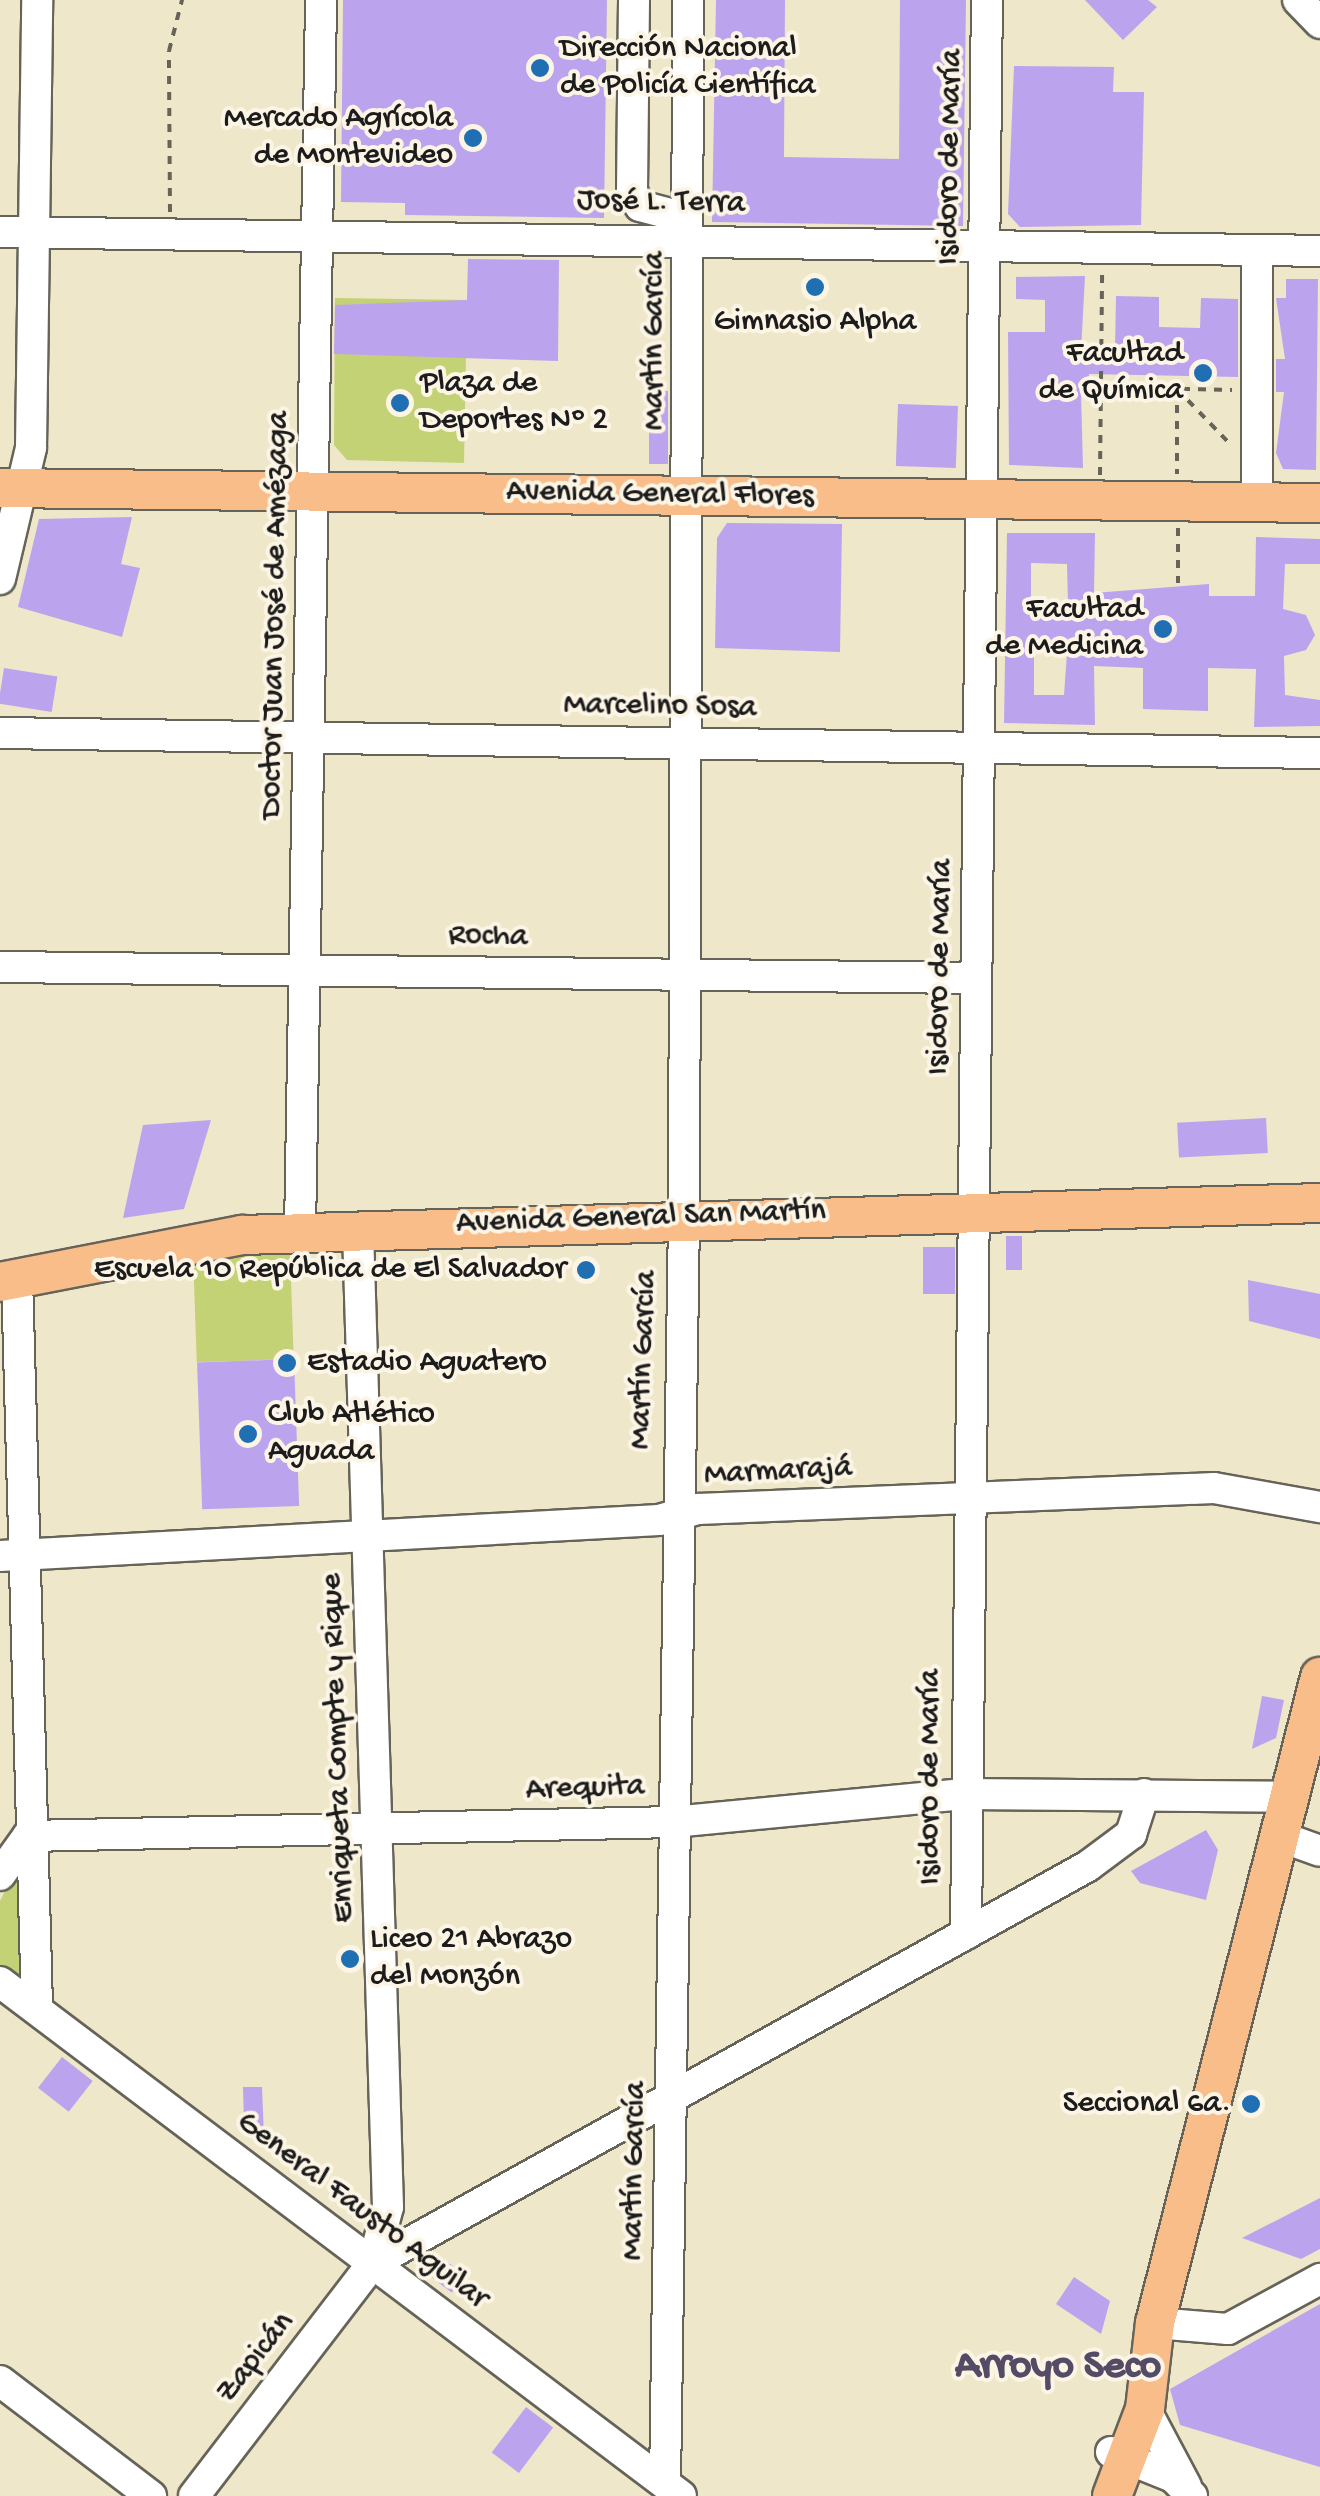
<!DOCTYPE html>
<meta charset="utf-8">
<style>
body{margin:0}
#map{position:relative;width:1320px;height:2496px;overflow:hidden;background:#eee7c9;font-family:"Gochi Hand",sans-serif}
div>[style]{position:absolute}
.green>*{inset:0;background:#c3d274;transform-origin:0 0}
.building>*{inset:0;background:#bca3ee;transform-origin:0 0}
.path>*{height:4px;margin-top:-2px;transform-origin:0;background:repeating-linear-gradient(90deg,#666359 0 8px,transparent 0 16px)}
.roads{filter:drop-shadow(2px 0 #666359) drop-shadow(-2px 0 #666359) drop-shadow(0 2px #666359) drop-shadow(0 -2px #666359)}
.minor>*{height:30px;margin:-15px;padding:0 15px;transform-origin:15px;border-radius:15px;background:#fff}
.major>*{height:38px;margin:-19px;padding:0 19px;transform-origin:19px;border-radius:19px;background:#f8bd89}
.dots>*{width:28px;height:28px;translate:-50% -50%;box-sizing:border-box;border:5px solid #fcf5e5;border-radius:50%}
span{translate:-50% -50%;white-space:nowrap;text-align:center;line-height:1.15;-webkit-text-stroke:8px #fcf5e5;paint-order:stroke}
.poi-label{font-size:32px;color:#1c1c1c}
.left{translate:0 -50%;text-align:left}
.right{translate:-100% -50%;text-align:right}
.street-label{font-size:32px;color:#1c1c1c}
.district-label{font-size:42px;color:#544b66;font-weight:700}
</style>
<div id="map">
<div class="green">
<div style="clip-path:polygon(335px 298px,467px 300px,464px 463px,347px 460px,334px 445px)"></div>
<div style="left:290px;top:1252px;width:107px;height:97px;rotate:88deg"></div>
<div style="clip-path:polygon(19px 1863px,30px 1988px,0 1965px,0 1901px)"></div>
</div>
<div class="building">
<div style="clip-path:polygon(343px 0,607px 0,604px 218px,405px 215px,405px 203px,341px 202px)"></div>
<div style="clip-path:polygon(716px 0,785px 0,784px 157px,899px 159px,900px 0,966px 0,963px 226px,712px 222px)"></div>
<div style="clip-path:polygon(1085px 0,1148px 0,1157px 7px,1123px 40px)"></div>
<div style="clip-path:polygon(1014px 66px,1114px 67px,1113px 92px,1144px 92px,1141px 225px,1020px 227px,1008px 214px)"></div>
<div style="clip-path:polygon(468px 259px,559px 260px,558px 361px,334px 354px,335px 305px,467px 300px)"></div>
<div style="clip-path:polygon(1085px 276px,1081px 351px,1115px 351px,1116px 296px,1159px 297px,1159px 327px,1200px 328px,1201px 298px,1238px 299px,1238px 377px,1089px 374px,1089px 395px,1081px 394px,1083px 468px,1009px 465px,1008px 332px,1045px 332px,1045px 300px,1016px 299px,1016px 277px)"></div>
<div style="clip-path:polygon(1286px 279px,1318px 279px,1316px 470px,1283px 469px,1276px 453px,1284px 392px,1276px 392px,1276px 359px,1285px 359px,1276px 298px,1286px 298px)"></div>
<div style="left:649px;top:391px;width:19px;height:73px"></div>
<div style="left:898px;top:404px;width:60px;height:62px;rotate:2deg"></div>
<div style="clip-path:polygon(132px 517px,121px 564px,140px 568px,122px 637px,18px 607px,39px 519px)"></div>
<div style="clip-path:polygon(727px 523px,842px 524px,840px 652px,715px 648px,717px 538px)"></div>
<div style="clip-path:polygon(evenodd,1007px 533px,1095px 533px,1094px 593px,1209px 584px,1209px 596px,1255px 596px,1256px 537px,1320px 539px,1320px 564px,1285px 564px,1283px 609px,1306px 615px,1315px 635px,1306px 650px,1284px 656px,1285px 695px,1320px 700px,1320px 726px,1254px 727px,1256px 669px,1208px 668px,1208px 711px,1143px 709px,1143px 668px,1094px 666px,1095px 725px,1004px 723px,1007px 533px,1031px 563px,1067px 564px,1068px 604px,1031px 613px,1031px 563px,1007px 533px,1034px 646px,1067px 653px,1064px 695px,1034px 695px,1034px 646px)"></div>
<div style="left:4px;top:668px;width:54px;height:36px;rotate:9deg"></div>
<div style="left:1266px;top:1118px;width:35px;height:89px;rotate:87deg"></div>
<div style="clip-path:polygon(211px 1120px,184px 1209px,123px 1218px,143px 1125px)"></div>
<div style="left:1006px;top:1236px;width:16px;height:34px"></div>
<div style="left:923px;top:1247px;width:32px;height:47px"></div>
<div style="clip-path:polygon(1248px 1280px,1320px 1294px,1320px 1339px,1249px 1321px)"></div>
<div style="left:294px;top:1359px;width:147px;height:97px;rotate:88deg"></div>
<div style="clip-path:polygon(1262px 1696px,1284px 1700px,1276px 1738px,1252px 1749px)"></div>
<div style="clip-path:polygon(1206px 1830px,1218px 1850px,1206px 1900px,1140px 1883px,1131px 1871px)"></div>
<div style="left:62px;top:2057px;width:39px;height:39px;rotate:38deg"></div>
<div style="clip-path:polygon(243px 2087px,262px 2087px,264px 2138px,244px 2124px)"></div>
<div style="clip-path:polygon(1320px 2198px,1320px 2249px,1301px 2259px,1242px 2238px)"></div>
<div style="left:441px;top:2257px;width:30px;height:22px;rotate:37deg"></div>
<div style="clip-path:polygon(1074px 2277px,1110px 2301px,1101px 2334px,1056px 2304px)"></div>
<div style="clip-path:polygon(1320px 2304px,1320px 2467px,1180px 2425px,1170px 2389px)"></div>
<div style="left:526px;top:2407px;width:34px;height:57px;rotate:37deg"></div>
</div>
<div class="path">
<div style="left:170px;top:212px;width:161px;rotate:-90.4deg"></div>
<div style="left:169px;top:51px;width:53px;rotate:-75.7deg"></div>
<div style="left:1102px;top:387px;width:130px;rotate:1.3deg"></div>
<div style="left:1177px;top:389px;width:85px;rotate:90deg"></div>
<div style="left:1177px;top:389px;width:79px;rotate:46deg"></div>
<div style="left:1100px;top:475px;width:205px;rotate:-89.4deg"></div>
<div style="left:1178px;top:528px;width:55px;rotate:90deg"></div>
</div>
<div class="roads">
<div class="minor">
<div style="left:634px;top:0;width:192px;rotate:90.6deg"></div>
<div style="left:632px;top:192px;width:16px;rotate:60deg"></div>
<div style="left:640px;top:206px;width:47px;rotate:14.9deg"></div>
<div style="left:1298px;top:0;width:32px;rotate:46deg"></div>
<div style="left:0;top:232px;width:1320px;rotate:0.82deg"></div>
<div style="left:1257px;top:250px;width:252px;rotate:90deg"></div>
<div style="left:0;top:579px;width:135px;rotate:-76.7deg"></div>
<div style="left:31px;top:448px;width:448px;rotate:-89.2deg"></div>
<div style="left:0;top:733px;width:1320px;rotate:0.87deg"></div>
<div style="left:0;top:967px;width:974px;rotate:0.65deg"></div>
<div style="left:300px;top:1231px;width:1231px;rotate:-89.02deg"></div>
<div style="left:17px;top:1277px;width:732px;rotate:88.43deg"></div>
<div style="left:0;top:1556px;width:660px;rotate:-3.13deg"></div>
<div style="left:659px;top:1520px;width:41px;rotate:-15.8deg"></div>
<div style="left:698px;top:1509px;width:516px;rotate:-2.33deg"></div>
<div style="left:1214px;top:1488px;width:108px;rotate:10.2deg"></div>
<div style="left:28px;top:1836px;width:645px;rotate:-1.24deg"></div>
<div style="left:673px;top:1822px;width:292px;rotate:-5.5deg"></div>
<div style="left:964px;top:1794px;width:326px;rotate:0.5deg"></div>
<div style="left:1281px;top:1837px;width:41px;rotate:19.7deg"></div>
<div style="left:0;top:1875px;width:48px;rotate:-54.3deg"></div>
<div style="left:966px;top:1934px;width:1934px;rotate:-89.38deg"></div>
<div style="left:0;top:1982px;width:853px;rotate:37.04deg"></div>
<div style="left:373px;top:2263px;width:818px;rotate:-29.04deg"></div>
<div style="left:1088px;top:1866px;width:54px;rotate:-36.7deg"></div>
<div style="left:1131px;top:1834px;width:42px;rotate:-72deg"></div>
<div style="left:1155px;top:2323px;width:73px;rotate:4.7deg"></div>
<div style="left:1228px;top:2329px;width:105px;rotate:-28.5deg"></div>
<div style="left:0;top:2381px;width:190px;rotate:37.3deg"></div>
<div style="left:1145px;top:2409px;width:87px;rotate:62deg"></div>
<div style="left:1111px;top:2452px;width:67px;rotate:22deg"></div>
<div style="left:1173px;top:2477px;width:27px;rotate:45deg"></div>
<div style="left:665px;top:2483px;width:1267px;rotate:-89.14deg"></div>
<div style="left:684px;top:1216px;width:1216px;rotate:-89.81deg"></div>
<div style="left:194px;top:2496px;width:294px;rotate:-52.5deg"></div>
<div style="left:373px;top:2263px;width:58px;rotate:-75deg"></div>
<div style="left:388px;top:2207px;width:979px;rotate:-91.76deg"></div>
</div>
<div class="major">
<div style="left:0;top:488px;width:1320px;rotate:0.65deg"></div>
<div style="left:0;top:1282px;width:247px;rotate:-11deg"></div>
<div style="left:242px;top:1235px;width:1078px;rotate:-1.7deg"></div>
<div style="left:1112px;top:2496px;width:93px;rotate:-69.2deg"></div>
<div style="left:1145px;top:2409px;width:87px;rotate:-83.4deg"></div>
<div style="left:1155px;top:2323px;width:667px;rotate:-75.67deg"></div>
</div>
</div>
<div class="dots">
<div style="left:540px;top:68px;background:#1f6fb2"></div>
<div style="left:473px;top:138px;background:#1f6fb2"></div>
<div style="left:815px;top:287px;background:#1f6fb2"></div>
<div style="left:1203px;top:373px;background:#1f6fb2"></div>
<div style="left:400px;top:403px;background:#1f6fb2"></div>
<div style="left:1163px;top:629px;background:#1f6fb2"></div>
<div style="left:586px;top:1270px;background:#1f6fb2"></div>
<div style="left:287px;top:1363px;background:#1f6fb2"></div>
<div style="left:248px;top:1434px;background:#1f6fb2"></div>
<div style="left:350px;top:1959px;background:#1f6fb2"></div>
<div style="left:1251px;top:2104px;background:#1f6fb2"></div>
</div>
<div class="poi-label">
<span class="left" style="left:560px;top:68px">Dirección Nacional<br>de Policía Científica</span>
<span class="right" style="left:453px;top:138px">Mercado Agrícola<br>de Montevideo</span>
<span style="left:815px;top:322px">Gimnasio Alpha</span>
<span class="right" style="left:1183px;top:373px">Facultad<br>de Química</span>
<span class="left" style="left:420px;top:403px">Plaza de<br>Deportes Nº 2</span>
<span class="right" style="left:1143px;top:629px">Facultad<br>de Medicina</span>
<span class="right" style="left:566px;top:1270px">Escuela 10 República de El Salvador</span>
<span class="left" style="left:307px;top:1363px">Estadio Aguatero</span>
<span class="left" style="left:268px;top:1434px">Club Atlético<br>Aguada</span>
<span class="left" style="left:370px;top:1959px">Liceo 21 Abrazo<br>del Monzón</span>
<span class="right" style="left:1231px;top:2104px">Seccional 6a.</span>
</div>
<div class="street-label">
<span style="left:951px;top:157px;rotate:-89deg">Isidoro de María</span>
<span style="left:661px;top:203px;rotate:1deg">José L. Terra</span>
<span style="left:655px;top:341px;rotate:-90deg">Martín García</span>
<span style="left:660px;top:495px;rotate:1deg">Avenida General Flores</span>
<span style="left:276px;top:615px;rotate:-89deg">Doctor Juan José de Amézaga</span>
<span style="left:660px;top:707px;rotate:1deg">Marcelino Sosa</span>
<span style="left:488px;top:937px;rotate:1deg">Rocha</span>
<span style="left:941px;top:967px;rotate:-89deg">Isidoro de María</span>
<span style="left:641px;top:1218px;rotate:-2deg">Avenida General San Martín</span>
<span style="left:644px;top:1360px;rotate:-88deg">Martín García</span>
<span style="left:778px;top:1472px;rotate:-3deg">Marmarajá</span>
<span style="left:339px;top:1748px;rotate:-92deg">Enriqueta Compte y Rique</span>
<span style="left:931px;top:1777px;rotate:-90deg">Isidoro de María</span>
<span style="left:585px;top:1789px;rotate:-2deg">Arequita</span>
<span style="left:635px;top:2171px;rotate:-89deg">Martín García</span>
<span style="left:362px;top:2211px;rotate:37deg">General Fausto Aguilar</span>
<span style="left:256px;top:2358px;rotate:-52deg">Zapicán</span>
</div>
<div class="district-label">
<span style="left:1058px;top:2368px">Arroyo Seco</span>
</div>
</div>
